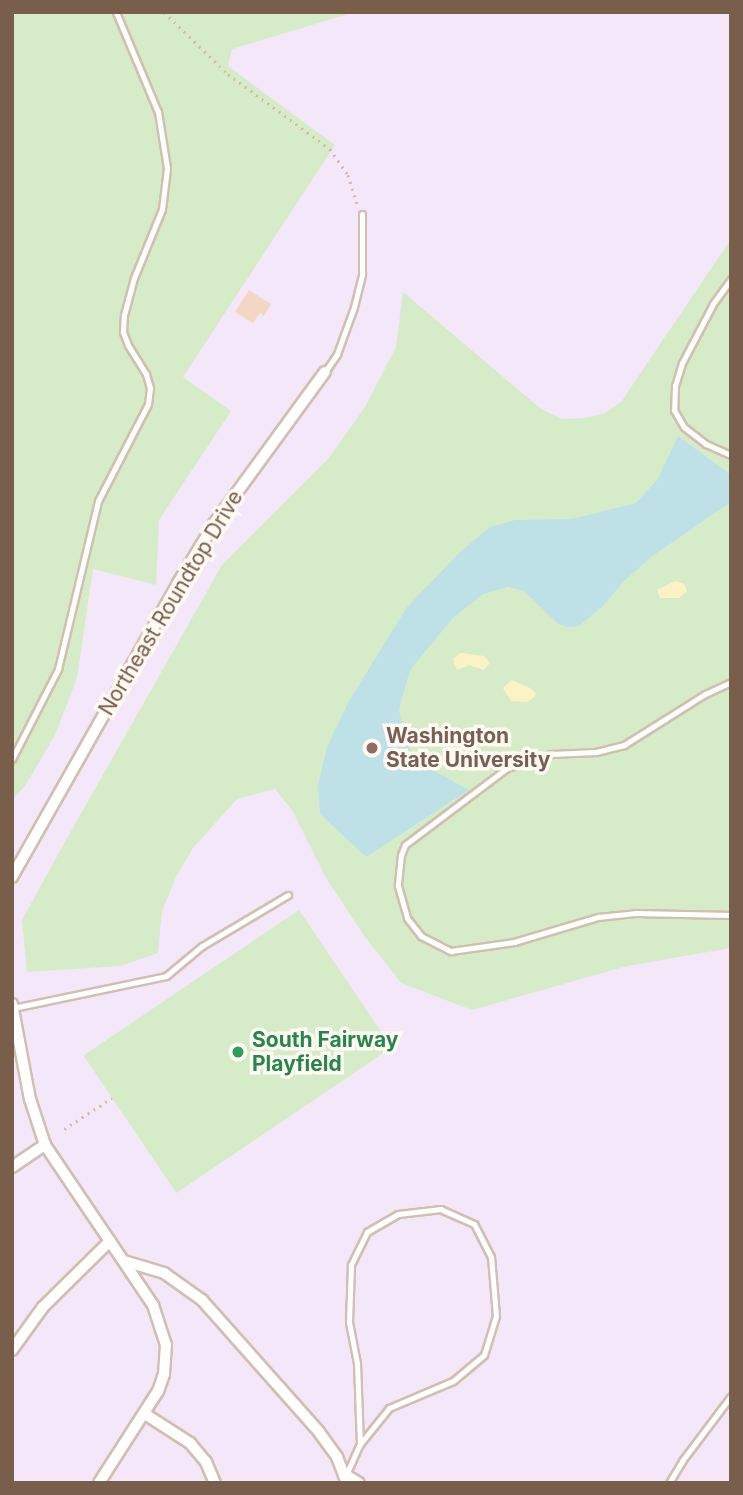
<!DOCTYPE html>
<style>
body{margin:0}
#map{position:relative;width:743px;height:1495px;overflow:hidden;background:#fdf7eb;font-family:Inter,sans-serif}
div>[style]{position:absolute}
.education>*{inset:0;background:#f4e7fa;transform-origin:0 0}
.green>*{inset:0;background:#d6ecc8;transform-origin:0 0}
.sand>*{inset:0;background:#fdf2c6}
.water>*{inset:0;background:#bee1e8}
.building>*{inset:0;background:#f3d7c2}
.path>*{height:2.5px;margin-top:-1.25px;transform-origin:0;background:repeating-linear-gradient(90deg,#d9baa4 0 2px,transparent 0 7px)}
.roads{filter:drop-shadow(2px 0 #d1bfaf) drop-shadow(-2px 0 #d1bfaf) drop-shadow(0 2px #d1bfaf) drop-shadow(0 -2px #d1bfaf)}
.lane>*{height:5px;margin:-2.5px;padding:0 2.5px;transform-origin:2.5px;border-radius:2.5px;background:#fff}
.street>*{height:10px;margin:-5px;padding:0 5px;transform-origin:5px;border-radius:5px;background:#fff}
.dots>*{width:19px;height:19px;translate:-50% -50%;box-sizing:border-box;border:4px solid #fffaf2;border-radius:50%}
span{translate:-50% -50%;white-space:nowrap;text-align:center;line-height:1.15;-webkit-text-stroke:7px #fffaf2;paint-order:stroke}
.street-label{font-size:21px;color:#7a5e4c}
.education-label{font-size:21px;color:#785e54;font-weight:700}
.left{translate:0 -50%;text-align:left}
.leisure-label{font-size:21px;color:#27864d;font-weight:700}
.frame{position:absolute;inset:0;border:14px solid #7a5e4c;pointer-events:none}
</style>
<div id="map">
<div class="education">
<div style="left:12px;top:12px;width:719px;height:1471px"></div>
</div>
<div class="green">
<div style="clip-path:polygon(12px 12px,355px 12px,232px 49px,228px 66px,335px 145px,183px 377px,231px 411px,159px 520px,156px 585px,93px 569px,77px 678px,55px 735px,25px 786px,12px 800px)"></div>
<div style="clip-path:polygon(731px 239px,731px 948px,627px 966px,472px 1010px,401px 983px,365px 937px,326px 878px,292px 810px,275px 789px,237px 799px,193px 848px,176px 877px,162px 911px,158px 953px,120px 966px,27px 972px,22px 920px,62px 847px,222px 565px,328px 459px,365px 407px,396px 347px,403px 292px,541px 409px,562px 419px,585px 418px,605px 413px,621px 402px)"></div>
<div style="left:299px;top:910px;width:166px;height:260px;rotate:56deg"></div>
</div>
<div class="sand">
<div style="clip-path:polygon(675px 581px,684px 584px,687px 591px,679px 598px,660px 598px,657px 590px)"></div>
<div style="clip-path:polygon(460px 653px,484px 656px,490px 663px,484px 670px,469px 665px,457px 670px,453px 659px)"></div>
<div style="clip-path:polygon(511px 680px,528px 687px,536px 693px,535px 696px,527px 702px,511px 701px,503px 688px)"></div>
</div>
<div class="water">
<div style="clip-path:polygon(678px 436px,731px 475px,731px 502px,651px 557px,623px 582px,604px 605px,579px 626px,568px 627px,558px 624px,524px 591px,508px 587px,483px 594px,453px 618px,410px 670px,399px 709px,404px 737px,415px 760px,469px 790px,366px 857px,320px 814px,318px 785px,327px 747px,349px 701px,407px 607px,460px 552px,490px 527px,515px 520px,572px 519px,636px 503px,657px 480px)"></div>
</div>
<div class="building">
<div style="clip-path:polygon(249px 290px,271px 304px,264px 316px,260px 313px,253px 323px,235px 312px)"></div>
</div>
<div class="path">
<div style="left:164px;top:12px;width:89px;rotate:44.1deg"></div>
<div style="left:228px;top:74px;width:127px;rotate:36.3deg"></div>
<div style="left:330px;top:149px;width:32px;rotate:55deg"></div>
<div style="left:348px;top:175px;width:32px;rotate:72deg"></div>
<div style="left:64px;top:1129px;width:57px;rotate:-32.9deg"></div>
</div>
<div class="roads">
<div class="lane">
<div style="left:731px;top:279px;width:31px;rotate:126deg"></div>
<div style="left:713px;top:304px;width:67px;rotate:117.7deg"></div>
<div style="left:682px;top:363px;width:24px;rotate:107deg"></div>
<div style="left:675px;top:386px;width:24px;rotate:92deg"></div>
<div style="left:674px;top:410px;width:20px;rotate:60deg"></div>
<div style="left:684px;top:427px;width:28px;rotate:38deg"></div>
<div style="left:706px;top:444px;width:27px;rotate:24deg"></div>
<div style="left:325px;top:372px;width:22px;rotate:-56deg"></div>
<div style="left:337px;top:354px;width:50px;rotate:-70.1deg"></div>
<div style="left:354px;top:307px;width:34px;rotate:-76deg"></div>
<div style="left:362px;top:274px;width:60px;rotate:-90deg"></div>
<div style="left:731px;top:682px;width:29px;rotate:155deg"></div>
<div style="left:705px;top:694px;width:96px;rotate:147.8deg"></div>
<div style="left:624px;top:745px;width:29px;rotate:166deg"></div>
<div style="left:596px;top:752px;width:45px;rotate:177.5deg"></div>
<div style="left:551px;top:754px;width:46px;rotate:162.3deg"></div>
<div style="left:507px;top:768px;width:128px;rotate:143deg"></div>
<div style="left:405px;top:845px;width:11px;rotate:112deg"></div>
<div style="left:401px;top:855px;width:31px;rotate:96deg"></div>
<div style="left:398px;top:886px;width:33px;rotate:74deg"></div>
<div style="left:407px;top:918px;width:23px;rotate:52deg"></div>
<div style="left:421px;top:936px;width:34px;rotate:27deg"></div>
<div style="left:451px;top:951px;width:64px;rotate:-8.1deg"></div>
<div style="left:514px;top:942px;width:88px;rotate:-16.6deg"></div>
<div style="left:598px;top:917px;width:37px;rotate:-6deg"></div>
<div style="left:635px;top:913px;width:96px;rotate:1.2deg"></div>
<div style="left:12px;top:759px;width:101px;rotate:-62.9deg"></div>
<div style="left:58px;top:669px;width:173px;rotate:-76.6deg"></div>
<div style="left:98px;top:501px;width:109px;rotate:-62.7deg"></div>
<div style="left:148px;top:404px;width:16px;rotate:-83deg"></div>
<div style="left:150px;top:388px;width:15px;rotate:-106deg"></div>
<div style="left:146px;top:374px;width:34px;rotate:-122deg"></div>
<div style="left:128px;top:345px;width:14px;rotate:-111deg"></div>
<div style="left:123px;top:332px;width:17px;rotate:-87deg"></div>
<div style="left:124px;top:315px;width:38px;rotate:-75deg"></div>
<div style="left:134px;top:278px;width:74px;rotate:-67.9deg"></div>
<div style="left:162px;top:209px;width:41px;rotate:-83deg"></div>
<div style="left:167px;top:168px;width:57px;rotate:-99.1deg"></div>
<div style="left:158px;top:112px;width:108px;rotate:-112.8deg"></div>
<div style="left:13px;top:1008px;width:156px;rotate:-11.8deg"></div>
<div style="left:166px;top:976px;width:47px;rotate:-39.8deg"></div>
<div style="left:202px;top:946px;width:100px;rotate:-30.7deg"></div>
<div style="left:346px;top:1475px;width:34px;rotate:-66deg"></div>
<div style="left:360px;top:1444px;width:46px;rotate:-51.1deg"></div>
<div style="left:389px;top:1408px;width:69px;rotate:-22.9deg"></div>
<div style="left:453px;top:1381px;width:40px;rotate:-40deg"></div>
<div style="left:484px;top:1355px;width:41px;rotate:-72.9deg"></div>
<div style="left:496px;top:1316px;width:59px;rotate:-94.8deg"></div>
<div style="left:491px;top:1257px;width:37px;rotate:-117deg"></div>
<div style="left:474px;top:1224px;width:36px;rotate:-156deg"></div>
<div style="left:441px;top:1209px;width:43px;rotate:173.4deg"></div>
<div style="left:398px;top:1214px;width:36px;rotate:150deg"></div>
<div style="left:367px;top:1232px;width:37px;rotate:116deg"></div>
<div style="left:351px;top:1265px;width:57px;rotate:92deg"></div>
<div style="left:349px;top:1322px;width:42px;rotate:79deg"></div>
<div style="left:357px;top:1363px;width:81px;rotate:87.9deg"></div>
<div style="left:669px;top:1483px;width:26px;rotate:-59deg"></div>
<div style="left:682px;top:1461px;width:81px;rotate:-53deg"></div>
</div>
<div class="street">
<div style="left:12px;top:877px;width:338px;rotate:-60.5deg"></div>
<div style="left:178px;top:583px;width:69px;rotate:-58.6deg"></div>
<div style="left:214px;top:524px;width:188px;rotate:-53.9deg"></div>
<div style="left:12px;top:1004px;width:97px;rotate:79.3deg"></div>
<div style="left:30px;top:1099px;width:48px;rotate:71.9deg"></div>
<div style="left:45px;top:1145px;width:193px;rotate:56deg"></div>
<div style="left:153px;top:1305px;width:42px;rotate:72deg"></div>
<div style="left:166px;top:1345px;width:29px;rotate:94deg"></div>
<div style="left:164px;top:1374px;width:18px;rotate:109deg"></div>
<div style="left:158px;top:1391px;width:109px;rotate:122.7deg"></div>
<div style="left:12px;top:1167px;width:40px;rotate:-34deg"></div>
<div style="left:124px;top:1261px;width:42px;rotate:16.7deg"></div>
<div style="left:164px;top:1273px;width:47px;rotate:35.4deg"></div>
<div style="left:202px;top:1300px;width:176px;rotate:48.4deg"></div>
<div style="left:319px;top:1432px;width:31px;rotate:54deg"></div>
<div style="left:337px;top:1457px;width:28px;rotate:69deg"></div>
<div style="left:12px;top:1350px;width:53px;rotate:-54.2deg"></div>
<div style="left:43px;top:1307px;width:94px;rotate:-44.6deg"></div>
<div style="left:145px;top:1414px;width:54px;rotate:32.8deg"></div>
<div style="left:190px;top:1443px;width:25px;rotate:50deg"></div>
<div style="left:206px;top:1462px;width:23px;rotate:67deg"></div>
<div style="left:346px;top:1475px;width:15px;rotate:32deg"></div>
</div>
</div>
<div class="dots">
<div style="left:372px;top:748px;background:#8d6e63"></div>
<div style="left:238px;top:1052px;background:#2e9e5b"></div>
</div>
<div class="street-label">
<span style="left:171px;top:603px;rotate:-59deg">Northeast Roundtop Drive</span>
</div>
<div class="education-label">
<span class="left" style="left:386px;top:748px">Washington<br>State University</span>
</div>
<div class="leisure-label">
<span class="left" style="left:252px;top:1052px">South Fairway<br>Playfield</span>
</div>
<div class="frame"></div>
</div>
